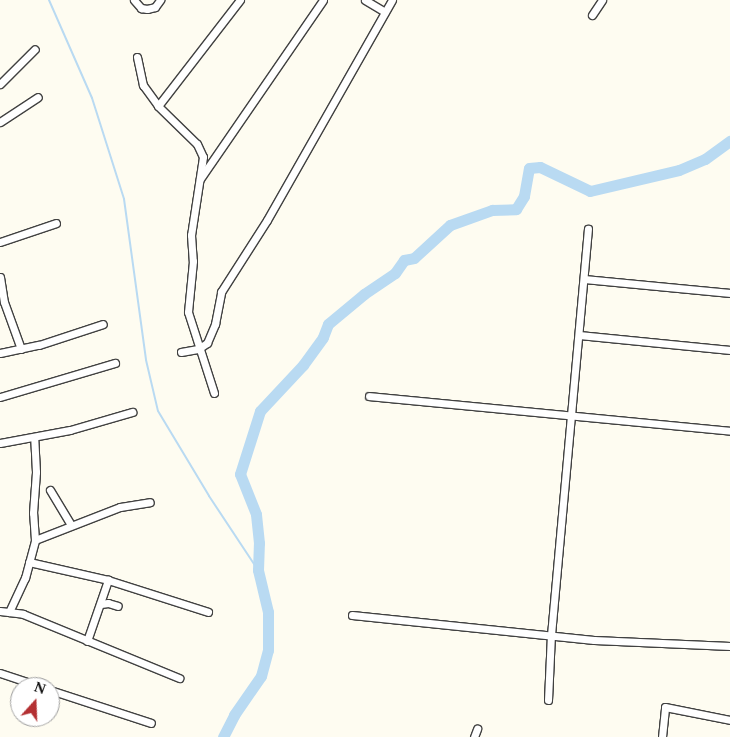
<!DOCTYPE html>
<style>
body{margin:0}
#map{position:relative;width:730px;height:737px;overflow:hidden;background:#fefcf1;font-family:Spectral,serif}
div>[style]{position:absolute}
.stream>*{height:2px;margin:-1px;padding:0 1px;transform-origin:1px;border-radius:1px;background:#b9daf2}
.river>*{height:11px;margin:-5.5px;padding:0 5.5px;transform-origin:5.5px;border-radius:5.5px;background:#b9daf2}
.roads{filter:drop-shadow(1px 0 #414141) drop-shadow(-1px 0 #414141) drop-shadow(0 1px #414141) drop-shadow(0 -1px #414141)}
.minor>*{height:7px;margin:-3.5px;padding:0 3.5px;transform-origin:3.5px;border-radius:3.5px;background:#fff}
span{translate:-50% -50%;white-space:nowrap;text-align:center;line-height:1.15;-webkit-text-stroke:5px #fff;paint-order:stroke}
.north{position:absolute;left:10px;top:677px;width:50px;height:50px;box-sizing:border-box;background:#fff;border:1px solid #9f9f9f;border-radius:50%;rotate:20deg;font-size:14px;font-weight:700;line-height:20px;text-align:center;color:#0e0e0e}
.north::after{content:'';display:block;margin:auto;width:18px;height:22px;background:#b43032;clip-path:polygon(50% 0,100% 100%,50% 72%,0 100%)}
</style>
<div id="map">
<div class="stream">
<div style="left:49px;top:0;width:107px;rotate:66.3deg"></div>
<div style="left:92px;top:98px;width:106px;rotate:72.4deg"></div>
<div style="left:124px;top:199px;width:162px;rotate:82.2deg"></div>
<div style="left:146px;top:360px;width:52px;rotate:76.8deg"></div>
<div style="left:158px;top:411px;width:99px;rotate:59deg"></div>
<div style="left:209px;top:496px;width:89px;rotate:56.5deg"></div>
</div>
<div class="river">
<div style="left:223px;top:737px;width:25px;rotate:-63deg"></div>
<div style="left:234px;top:715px;width:47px;rotate:-55.3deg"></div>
<div style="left:261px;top:676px;width:27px;rotate:-75deg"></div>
<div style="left:268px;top:650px;width:38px;rotate:-90deg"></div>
<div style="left:268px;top:612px;width:43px;rotate:-103.4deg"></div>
<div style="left:258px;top:570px;width:27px;rotate:-88deg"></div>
<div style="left:259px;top:543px;width:29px;rotate:-96deg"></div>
<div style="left:256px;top:514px;width:43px;rotate:-111.8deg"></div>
<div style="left:240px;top:474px;width:66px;rotate:-72.4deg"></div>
<div style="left:260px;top:411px;width:63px;rotate:-46.9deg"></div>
<div style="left:303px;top:365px;width:34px;rotate:-54deg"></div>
<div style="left:323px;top:337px;width:14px;rotate:-69deg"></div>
<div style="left:328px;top:324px;width:47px;rotate:-39.8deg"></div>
<div style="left:364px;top:294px;width:37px;rotate:-34deg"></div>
<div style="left:395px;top:273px;width:16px;rotate:-55deg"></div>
<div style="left:404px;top:260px;width:10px;rotate:-11deg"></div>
<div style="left:414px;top:258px;width:49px;rotate:-42.5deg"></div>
<div style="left:450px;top:225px;width:45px;rotate:-19.7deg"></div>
<div style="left:492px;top:210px;width:24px;rotate:-2deg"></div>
<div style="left:516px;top:209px;width:15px;rotate:-58deg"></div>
<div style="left:524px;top:196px;width:28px;rotate:-80deg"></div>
<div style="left:529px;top:168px;width:11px;rotate:-5deg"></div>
<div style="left:540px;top:167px;width:55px;rotate:25.6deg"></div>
<div style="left:590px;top:191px;width:91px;rotate:-13.3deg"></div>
<div style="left:679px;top:170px;width:28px;rotate:-23deg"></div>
<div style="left:705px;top:159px;width:31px;rotate:-36deg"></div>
</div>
<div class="roads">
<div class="minor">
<div style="left:134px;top:0;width:11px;rotate:49deg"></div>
<div style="left:141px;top:8px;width:6px;rotate:9deg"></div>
<div style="left:147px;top:9px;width:8px;rotate:-14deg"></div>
<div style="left:155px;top:7px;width:9px;rotate:-54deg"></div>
<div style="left:365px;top:0;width:23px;rotate:31deg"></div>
<div style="left:592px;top:15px;width:18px;rotate:-56deg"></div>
<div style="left:137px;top:57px;width:29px;rotate:78deg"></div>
<div style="left:143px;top:85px;width:26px;rotate:54deg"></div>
<div style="left:158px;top:106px;width:54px;rotate:44.3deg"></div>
<div style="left:197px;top:144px;width:14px;rotate:65deg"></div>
<div style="left:203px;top:157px;width:79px;rotate:98.7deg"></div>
<div style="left:191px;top:235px;width:26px;rotate:86deg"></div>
<div style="left:193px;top:261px;width:51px;rotate:95.6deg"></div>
<div style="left:188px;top:312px;width:85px;rotate:72.2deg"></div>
<div style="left:0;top:84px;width:49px;rotate:-45deg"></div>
<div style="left:158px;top:106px;width:134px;rotate:-52.3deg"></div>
<div style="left:0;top:122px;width:45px;rotate:-33.3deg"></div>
<div style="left:200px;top:179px;width:217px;rotate:-55.5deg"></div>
<div style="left:0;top:242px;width:59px;rotate:-18.7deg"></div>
<div style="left:0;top:277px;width:25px;rotate:81deg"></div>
<div style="left:4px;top:302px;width:50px;rotate:70.1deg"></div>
<div style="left:584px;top:279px;width:147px;rotate:5.5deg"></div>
<div style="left:579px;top:335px;width:152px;rotate:5.7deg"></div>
<div style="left:181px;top:352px;width:17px;rotate:-10deg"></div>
<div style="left:198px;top:349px;width:11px;rotate:-34deg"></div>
<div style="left:207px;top:343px;width:21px;rotate:-67deg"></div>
<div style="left:215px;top:324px;width:33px;rotate:-79deg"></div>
<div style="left:221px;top:292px;width:85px;rotate:-57.4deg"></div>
<div style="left:267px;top:220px;width:253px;rotate:-60.4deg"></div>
<div style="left:0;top:353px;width:40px;rotate:-12deg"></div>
<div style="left:39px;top:345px;width:67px;rotate:-18.2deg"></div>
<div style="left:369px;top:396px;width:363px;rotate:5.5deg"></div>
<div style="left:0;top:397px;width:120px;rotate:-16.5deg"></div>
<div style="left:0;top:443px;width:71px;rotate:-10.5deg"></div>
<div style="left:70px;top:430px;width:65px;rotate:-16.2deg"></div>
<div style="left:50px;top:490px;width:41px;rotate:59deg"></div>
<div style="left:35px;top:540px;width:91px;rotate:-21.2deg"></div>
<div style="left:120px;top:507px;width:30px;rotate:-9deg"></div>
<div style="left:29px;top:562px;width:81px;rotate:12.8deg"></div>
<div style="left:108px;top:580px;width:105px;rotate:17.7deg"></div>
<div style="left:101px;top:604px;width:7px;rotate:-8deg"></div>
<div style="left:108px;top:603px;width:10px;rotate:17deg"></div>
<div style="left:0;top:611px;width:23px;rotate:7deg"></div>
<div style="left:23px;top:614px;width:169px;rotate:22.3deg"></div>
<div style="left:9px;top:612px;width:38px;rotate:-65deg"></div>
<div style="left:25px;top:578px;width:39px;rotate:-75deg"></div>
<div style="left:35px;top:540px;width:27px;rotate:-94deg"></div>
<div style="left:33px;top:513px;width:41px;rotate:-85.8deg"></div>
<div style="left:36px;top:472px;width:35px;rotate:-93deg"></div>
<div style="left:352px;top:615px;width:243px;rotate:5.9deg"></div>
<div style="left:594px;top:640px;width:136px;rotate:2.5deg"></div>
<div style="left:87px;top:641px;width:65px;rotate:-71deg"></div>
<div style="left:0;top:673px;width:44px;rotate:18.4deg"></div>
<div style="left:50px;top:690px;width:106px;rotate:18.1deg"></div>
<div style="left:548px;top:700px;width:65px;rotate:-87.4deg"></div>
<div style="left:551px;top:635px;width:408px;rotate:-84.8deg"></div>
<div style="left:474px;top:737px;width:9px;rotate:-69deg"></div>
<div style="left:662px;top:737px;width:30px;rotate:-84deg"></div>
<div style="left:665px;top:707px;width:66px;rotate:11.3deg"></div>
</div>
</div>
<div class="north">N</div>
</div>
